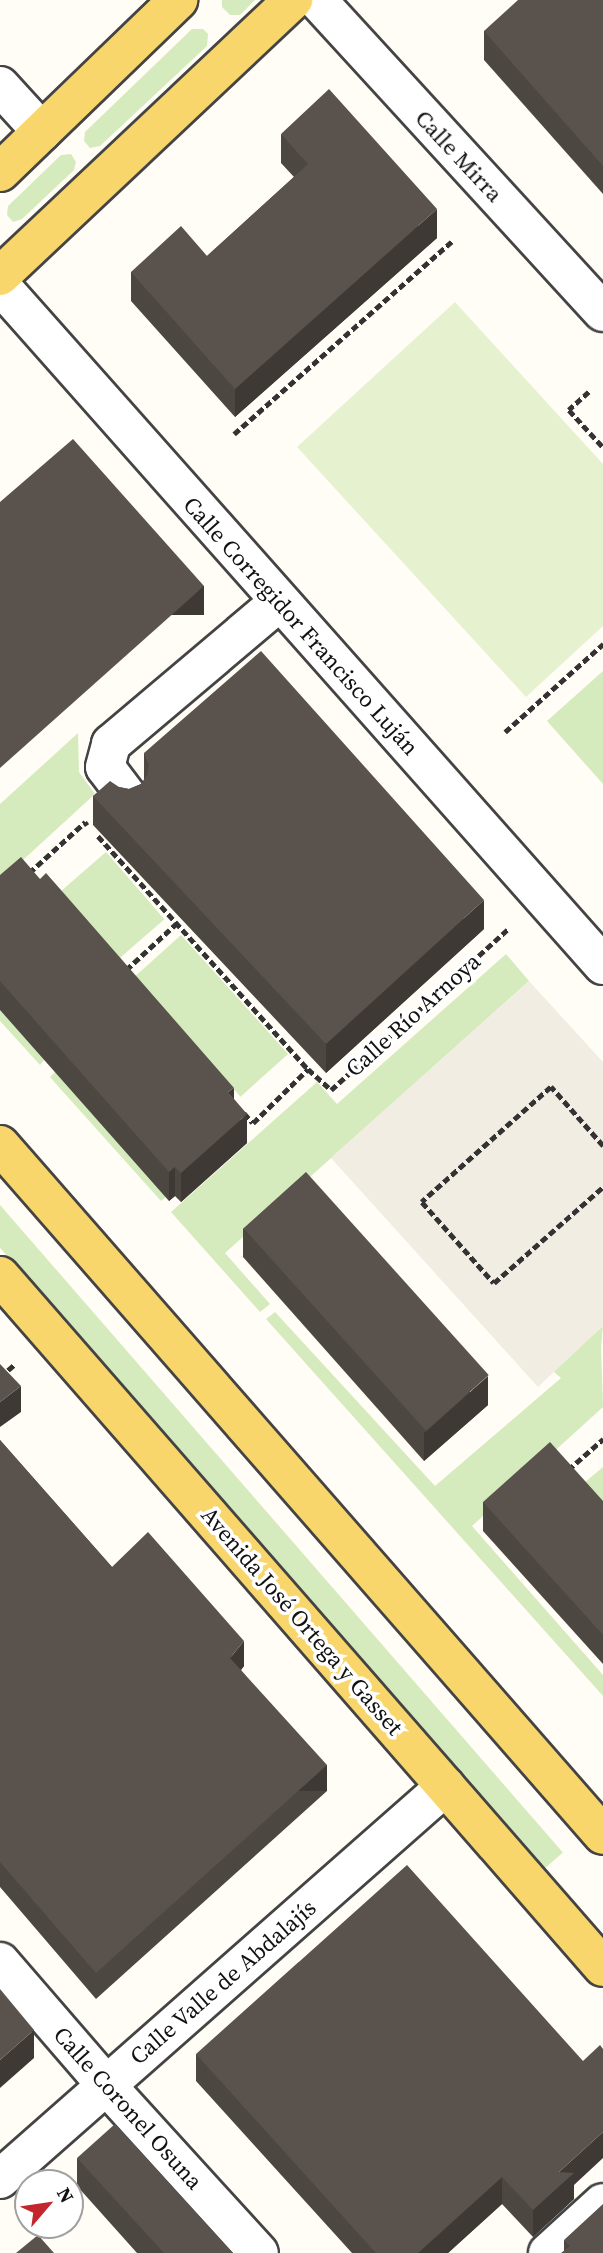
<!DOCTYPE html>
<meta charset="utf-8">
<style>
body{margin:0}
#map{position:relative;width:603px;height:2253px;overflow:hidden;background:#fffdf5;font-family:"Source Serif 4",serif}
div>[style]{position:absolute}
.green>*{inset:0;background:#d5ebbd;transform-origin:0 0}
.pitch>*{inset:0;background:#e6f2cf}
.plaza>*{inset:0;background:#f1ede2}
.path>*{height:4.5px;margin-top:-2.25px;transform-origin:0;background:repeating-linear-gradient(90deg,#333 0 7px,transparent 0 10.5px)}
.roads{filter:drop-shadow(2px 0 #444) drop-shadow(-2px 0 #444) drop-shadow(0 2px #444) drop-shadow(0 -2px #444)}
.minor>*{height:38px;margin:-19px;padding:0 19px;transform-origin:19px;border-radius:19px;background:#fff}
.major>*{height:38px;margin:-19px;padding:0 19px;transform-origin:19px;border-radius:19px;background:#f9d66b}
.wall>*{inset:0;background:#4d4742}
.shaded-wall>*{inset:0;background:#3f3936;transform-origin:0 0}
.building>*{inset:0;background:#5a524d;transform-origin:0 0}
span{translate:-50% -50%;white-space:nowrap;text-align:center;line-height:1.15;-webkit-text-stroke:7px #fff;paint-order:stroke}
.street-label{font-size:23px;color:#111}
.north{position:absolute;left:14px;top:2169px;width:70px;height:70px;box-sizing:border-box;background:#fff;border:2px solid #a0a0a0;border-radius:50%;rotate:61deg;font-size:19px;font-weight:700;line-height:28px;text-align:center;color:#111}
.north::after{content:'';display:block;margin:auto;width:24px;height:32px;background:#c4262e;clip-path:polygon(50% 0,100% 100%,50% 72%,0 100%)}
</style>
<div id="map">
<div class="green">
<div style="clip-path:polygon(222px 0,255px 0,240px 15px,230px 15px,222px 7px)"></div>
<div style="clip-path:polygon(192px 29px,203px 29px,208px 34px,207px 46px,100px 146px,90px 148px,84px 141px,85px 132px)"></div>
<div style="clip-path:polygon(71px 154px,76px 162px,74px 170px,22px 219px,13px 222px,7px 215px,8px 206px,61px 155px)"></div>
<div style="clip-path:polygon(603px 671px,603px 784px,547px 721px)"></div>
<div style="clip-path:polygon(78px 733px,79px 772px,95px 794px,0 881px,0 804px)"></div>
<div style="left:106px;top:852px;width:89px;height:63px;rotate:49deg"></div>
<div style="left:181px;top:935px;width:160px;height:64px;rotate:48deg"></div>
<div style="clip-path:polygon(506px 954px,529px 981px,225px 1253px,270px 1304px,260px 1312px,171px 1212px,317px 1082px,337px 1104px)"></div>
<div style="clip-path:polygon(0 1008px,45px 1059px,40px 1065px,0 1021px)"></div>
<div style="clip-path:polygon(56px 1071px,168px 1195px,161px 1201px,57px 1085px,50px 1077px)"></div>
<div style="left:0;top:1205px;width:858px;height:28px;rotate:49deg"></div>
<div style="clip-path:polygon(275px 1312px,435px 1486px,561px 1378px,553px 1371px,603px 1326px,601px 1347px,603px 1407px,472px 1526px,603px 1675px,603px 1696px,266px 1319px)"></div>
<div style="clip-path:polygon(603px 1467px,603px 1505px,584px 1483px)"></div>
</div>
<div class="pitch">
<div style="clip-path:polygon(455px 302px,603px 464px,603px 626px,526px 697px,297px 447px)"></div>
</div>
<div class="plaza">
<div style="clip-path:polygon(529px 981px,603px 1062px,603px 1326px,538px 1387px,331px 1158px)"></div>
</div>
<div class="path">
<div style="left:589px;top:392px;width:27px;rotate:138deg"></div>
<div style="left:569px;top:410px;width:50px;rotate:47.4deg"></div>
<div style="left:234px;top:434px;width:293px;rotate:-41.5deg"></div>
<div style="left:505px;top:732px;width:132px;rotate:-41.9deg"></div>
<div style="left:98px;top:836px;width:314px;rotate:48deg"></div>
<div style="left:29px;top:873px;width:76px;rotate:-42.3deg"></div>
<div style="left:85px;top:822px;width:4px;rotate:56deg"></div>
<div style="left:126px;top:970px;width:69px;rotate:-42.7deg"></div>
<div style="left:244px;top:1113px;width:13px;rotate:48deg"></div>
<div style="left:253px;top:1123px;width:77px;rotate:-44.5deg"></div>
<div style="left:308px;top:1069px;width:31px;rotate:42deg"></div>
<div style="left:331px;top:1090px;width:241px;rotate:-42.3deg"></div>
<div style="left:603px;top:1146px;width:79px;rotate:-131.4deg"></div>
<div style="left:551px;top:1087px;width:173px;rotate:138.3deg"></div>
<div style="left:422px;top:1202px;width:108px;rotate:48.4deg"></div>
<div style="left:494px;top:1283px;width:145px;rotate:-41.4deg"></div>
<div style="left:0;top:1377px;width:20px;rotate:-41deg"></div>
<div style="left:568px;top:1470px;width:47px;rotate:-41.5deg"></div>
</div>
<div class="roads">
<div class="minor">
<div style="left:317px;top:0;width:423px;rotate:47.5deg"></div>
<div style="left:0;top:86px;width:62px;rotate:47.6deg"></div>
<div style="left:0;top:285px;width:909px;rotate:48.43deg"></div>
<div style="left:127px;top:796px;width:36px;rotate:-127deg"></div>
<div style="left:105px;top:767px;width:24px;rotate:-75deg"></div>
<div style="left:111px;top:744px;width:220px;rotate:-40.2deg"></div>
<div style="left:0;top:1962px;width:162px;rotate:49.2deg"></div>
<div style="left:106px;top:2085px;width:227px;rotate:47.7deg"></div>
<div style="left:0;top:2179px;width:594px;rotate:-41.39deg"></div>
<div style="left:548px;top:2253px;width:74px;rotate:-42.3deg"></div>
</div>
<div class="major">
<div style="left:0;top:172px;width:248px;rotate:-44deg"></div>
<div style="left:0;top:276px;width:403px;rotate:-43.3deg"></div>
<div style="left:0;top:1145px;width:916px;rotate:48.85deg"></div>
<div style="left:0;top:1276px;width:917px;rotate:48.89deg"></div>
</div>
</div>
<div class="wall">
<div style="clip-path:polygon(603px 0,603px 194px,484px 60px,484px 31px)"></div>
<div style="clip-path:polygon(281px 134px,437px 238px,235px 417px,131px 301px,131px 272px,207px 256px,294px 177px,281px 163px)"></div>
<div style="clip-path:polygon(144px 753px,484px 929px,326px 1073px,93px 825px,93px 796px,119px 787px,129px 789px,141px 784px,144px 780px)"></div>
<div style="clip-path:polygon(0 875px,234px 1099px,247px 1143px,181px 1202px,175px 1196px,169px 1201px,0 1010px)"></div>
<div style="clip-path:polygon(243px 1228px,488px 1405px,424px 1461px,243px 1257px)"></div>
<div style="clip-path:polygon(0 1440px,112px 1567px,244px 1666px,241px 1670px,327px 1791px,96px 1999px,0 1887px)"></div>
<div style="clip-path:polygon(603px 1501px,603px 1664px,483px 1531px,483px 1502px)"></div>
<div style="clip-path:polygon(196px 2054px,574px 2185px,574px 2199px,533px 2237px,502px 2204px,448px 2253px,352px 2253px,196px 2081px)"></div>
<div style="clip-path:polygon(77px 2158px,233px 2253px,137px 2253px,77px 2186px)"></div>
<div style="clip-path:polygon(564px 2240px,603px 2253px,564px 2251px)"></div>
</div>
<div class="shaded-wall">
<div style="clip-path:polygon(437px 209px,437px 238px,235px 417px,235px 389px)"></div>
<div style="left:204px;top:586px;width:29px;height:273px;rotate:90deg"></div>
<div style="clip-path:polygon(484px 900px,484px 929px,326px 1073px,326px 1044px)"></div>
<div style="clip-path:polygon(234px 1088px,234px 1116px,228px 1092px)"></div>
<div style="clip-path:polygon(247px 1114px,247px 1143px,181px 1202px,181px 1173px)"></div>
<div style="clip-path:polygon(175px 1167px,175px 1196px,169px 1201px,169px 1172px)"></div>
<div style="clip-path:polygon(488px 1376px,488px 1405px,424px 1461px,424px 1433px)"></div>
<div style="clip-path:polygon(21px 1386px,21px 1412px,0 1427px,0 1402px)"></div>
<div style="clip-path:polygon(244px 1641px,244px 1666px,230px 1683px,230px 1658px)"></div>
<div style="left:327px;top:1765px;width:26px;height:311px;rotate:90deg"></div>
<div style="clip-path:polygon(34px 2030px,34px 2058px,0 2088px,0 2060px)"></div>
<div style="clip-path:polygon(603px 2132px,603px 2158px,574px 2185px,574px 2199px,533px 2237px,533px 2210px,559px 2172px)"></div>
<div style="clip-path:polygon(502px 2177px,502px 2204px,448px 2253px,418px 2253px)"></div>
</div>
<div class="building">
<div style="clip-path:polygon(518px 0,603px 0,603px 166px,484px 31px)"></div>
<div style="clip-path:polygon(329px 89px,437px 209px,235px 389px,131px 272px,181px 226px,207px 256px,308px 164px,281px 134px)"></div>
<div style="clip-path:polygon(73px 439px,204px 586px,0 768px,0 502px)"></div>
<div style="clip-path:polygon(261px 651px,484px 900px,326px 1044px,93px 796px,110px 781px,119px 787px,129px 789px,141px 784px,147px 775px,149px 765px,144px 753px)"></div>
<div style="clip-path:polygon(21px 857px,40px 879px,46px 873px,68px 898px,234px 1088px,228px 1092px,247px 1114px,181px 1173px,175px 1167px,169px 1172px,0 981px,0 875px)"></div>
<div style="left:306px;top:1172px;width:273px;height:84px;rotate:48deg"></div>
<div style="clip-path:polygon(0 1364px,21px 1386px,0 1402px)"></div>
<div style="clip-path:polygon(0 1440px,112px 1567px,148px 1532px,244px 1641px,230px 1658px,327px 1765px,96px 1973px,0 1862px)"></div>
<div style="clip-path:polygon(550px 1442px,603px 1501px,603px 1635px,483px 1502px)"></div>
<div style="clip-path:polygon(407px 1865px,583px 2061px,600px 2045px,603px 2049px,603px 2132px,559px 2172px,574px 2173px,533px 2210px,502px 2177px,418px 2253px,376px 2253px,196px 2054px)"></div>
<div style="clip-path:polygon(0 1989px,34px 2030px,0 2060px)"></div>
<div style="clip-path:polygon(115px 2124px,233px 2253px,164px 2253px,77px 2158px)"></div>
<div style="clip-path:polygon(603px 2204px,603px 2253px,561px 2253px,570px 2246px,564px 2240px)"></div>
<div style="clip-path:polygon(38px 2235px,54px 2253px,16px 2253px)"></div>
</div>
<div class="street-label">
<span style="left:459px;top:156px;rotate:47deg">Calle Mirra</span>
<span style="left:301px;top:626px;rotate:48deg">Calle Corregidor Francisco Luján</span>
<span style="left:413px;top:1015px;rotate:-42deg">Calle Río Arnoya</span>
<span style="left:302px;top:1621px;rotate:49deg">Avenida José Ortega y Gasset</span>
<span style="left:223px;top:1982px;rotate:-41deg">Calle Valle de Abdalajís</span>
<span style="left:128px;top:2108px;rotate:48deg">Calle Coronel Osuna</span>
</div>
<div class="north">N</div>
</div>
